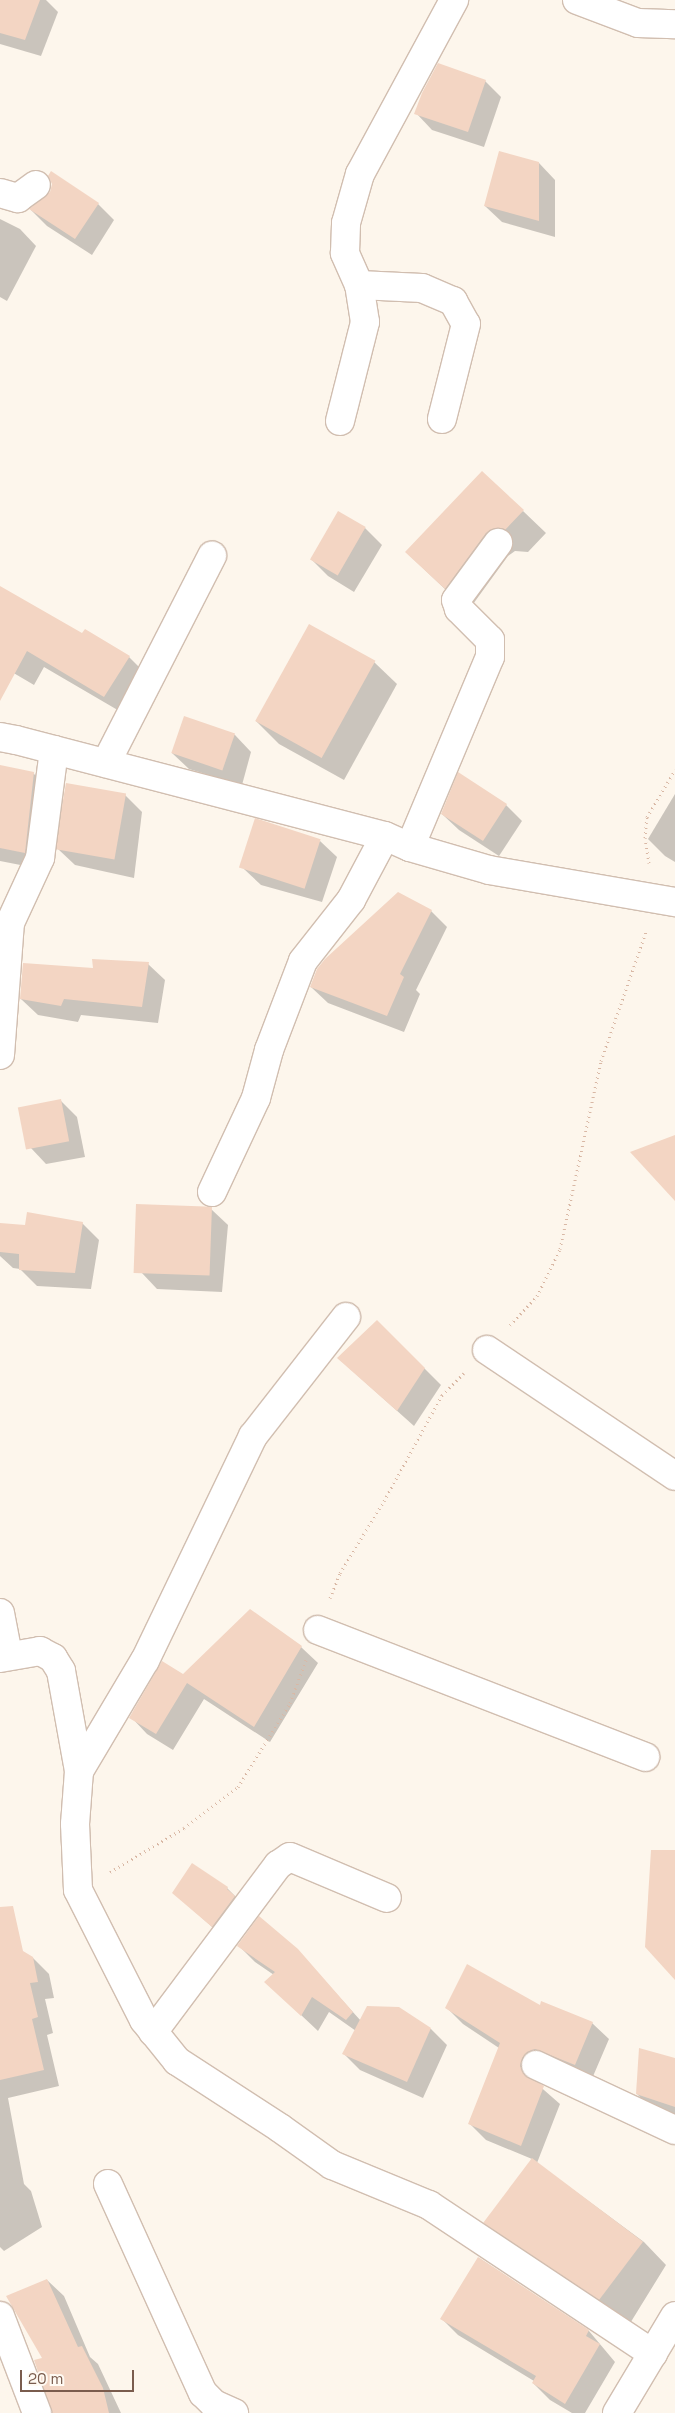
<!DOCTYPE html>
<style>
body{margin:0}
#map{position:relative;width:675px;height:2413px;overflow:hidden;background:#fdf6ec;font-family:"Space Grotesk",sans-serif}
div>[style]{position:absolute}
.shadow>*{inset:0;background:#0003}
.building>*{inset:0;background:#f3d5c3;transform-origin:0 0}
.path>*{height:3px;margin-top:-1.5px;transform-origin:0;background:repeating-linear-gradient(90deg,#d9b8a5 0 1px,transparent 0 5px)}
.roads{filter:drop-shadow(1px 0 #d1beb0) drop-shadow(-1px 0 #d1beb0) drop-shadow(0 1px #d1beb0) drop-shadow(0 -1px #d1beb0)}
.minor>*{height:28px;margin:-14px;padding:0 14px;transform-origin:14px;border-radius:14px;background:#fff}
span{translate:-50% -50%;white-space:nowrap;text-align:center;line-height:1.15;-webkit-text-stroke:4px #fffaf3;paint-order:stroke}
.scale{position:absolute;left:20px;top:2370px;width:114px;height:22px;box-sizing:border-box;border:2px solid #7a5c4d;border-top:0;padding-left:6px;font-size:15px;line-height:18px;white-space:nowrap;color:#7a5c4d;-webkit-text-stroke:4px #fffaf3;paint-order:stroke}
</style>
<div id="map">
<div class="shadow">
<div style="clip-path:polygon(0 0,46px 0,58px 12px,41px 56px,0 44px)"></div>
<div style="clip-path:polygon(485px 81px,501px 97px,484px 147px,432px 130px,416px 113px)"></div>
<div style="clip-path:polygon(539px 163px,555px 180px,555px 237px,502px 222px,485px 206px)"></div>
<div style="clip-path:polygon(98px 204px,114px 220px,92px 255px,47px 226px,31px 210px)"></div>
<div style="clip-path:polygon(0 219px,20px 229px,36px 246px,7px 301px,0 297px)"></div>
<div style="clip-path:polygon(523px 511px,546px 533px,528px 552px,515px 551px,508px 556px,468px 611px,406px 552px)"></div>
<div style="clip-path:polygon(339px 513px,365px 528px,382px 545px,354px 592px,328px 576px,311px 559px)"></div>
<div style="clip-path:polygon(0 600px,82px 635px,129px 657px,146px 674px,121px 712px,44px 667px,34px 685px,0 665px)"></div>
<div style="clip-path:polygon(374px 662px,397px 684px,344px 780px,279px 744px,256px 721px)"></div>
<div style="clip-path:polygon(185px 718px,235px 735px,251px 752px,242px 785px,189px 769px,172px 753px)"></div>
<div style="clip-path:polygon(0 767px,33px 773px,50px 790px,41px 869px,0 861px)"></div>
<div style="clip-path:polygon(675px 794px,675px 862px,665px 856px,648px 839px)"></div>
<div style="clip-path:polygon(125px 795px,142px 812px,134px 878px,75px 865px,58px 849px)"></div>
<div style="clip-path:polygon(506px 805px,522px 821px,499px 856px,459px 830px,442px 814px)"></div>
<div style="clip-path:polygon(320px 841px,337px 857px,322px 902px,261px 885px,244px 869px)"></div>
<div style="clip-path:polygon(431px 911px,447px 927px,416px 990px,420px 994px,404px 1032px,328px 1003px,311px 987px)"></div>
<div style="clip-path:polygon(148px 964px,165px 980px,158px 1023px,81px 1015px,78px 1022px,38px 1015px,21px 999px,94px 969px)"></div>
<div style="clip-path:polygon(60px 1100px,77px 1117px,85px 1157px,46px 1164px,30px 1147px)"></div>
<div style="clip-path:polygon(211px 1209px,228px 1225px,222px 1292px,157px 1289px,141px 1272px)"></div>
<div style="clip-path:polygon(82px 1223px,99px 1240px,91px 1289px,37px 1286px,20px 1269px,13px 1268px,0 1256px,0 1224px,26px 1227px)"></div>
<div style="clip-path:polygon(377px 1321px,441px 1385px,414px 1426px,338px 1358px)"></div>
<div style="clip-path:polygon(301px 1647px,318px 1663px,270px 1742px,204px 1699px,173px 1750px,147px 1734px,131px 1717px,183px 1676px)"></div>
<div style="clip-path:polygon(192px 1864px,227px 1888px,244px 1905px,229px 1942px,174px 1893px)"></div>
<div style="clip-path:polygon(239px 1946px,297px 1950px,361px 2021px,431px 2029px,447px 2045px,423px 2098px,360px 2070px,344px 2054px,356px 2031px,329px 2012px,318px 2031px,266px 1982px,274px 1975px,255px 1962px)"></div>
<div style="clip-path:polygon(0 1948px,33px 1958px,49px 1974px,54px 1998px,45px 1999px,53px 2033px,47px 2035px,59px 2086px,8px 2098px,24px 2184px,31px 2191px,42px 2227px,4px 2251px,0 2247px)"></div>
<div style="clip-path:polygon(446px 2007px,540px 2007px,592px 2023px,609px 2039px,591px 2081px,538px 2075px,536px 2083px,560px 2104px,537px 2163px,644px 2242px,666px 2265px,629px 2325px,508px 2245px,486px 2223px,532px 2159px,486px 2140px,470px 2124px,499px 2048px,463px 2024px)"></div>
<div style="clip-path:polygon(675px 2059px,675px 2118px,654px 2111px,637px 2094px)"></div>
<div style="clip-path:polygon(479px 2258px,589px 2331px,615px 2362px,585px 2413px,572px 2413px,550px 2400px,533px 2383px,534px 2381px,458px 2335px,442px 2319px)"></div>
<div style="clip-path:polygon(47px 2280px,64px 2296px,90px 2357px,98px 2364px,121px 2413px,53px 2413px,43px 2359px)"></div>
</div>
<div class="building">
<div style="clip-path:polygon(0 0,40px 0,25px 40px,0 33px)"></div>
<div style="clip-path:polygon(438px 63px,486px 80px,468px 132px,414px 114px,422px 93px)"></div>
<div style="clip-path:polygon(499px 151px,539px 162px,539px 221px,484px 206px)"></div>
<div style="clip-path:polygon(51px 171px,99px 203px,75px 239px,29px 209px,50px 192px,52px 184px,48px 176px)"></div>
<div style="clip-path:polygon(482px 471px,524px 510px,505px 530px,492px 529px,486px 533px,445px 589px,405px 552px)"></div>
<div style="left:338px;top:511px;width:32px;height:56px;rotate:30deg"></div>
<div style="clip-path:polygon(0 586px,82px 633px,85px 629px,130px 656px,104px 697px,27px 651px,0 701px)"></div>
<div style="left:309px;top:624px;width:76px;height:111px;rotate:29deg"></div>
<div style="left:184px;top:716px;width:54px;height:39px;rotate:19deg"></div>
<div style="clip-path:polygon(0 765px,34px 772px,25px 853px,0 848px)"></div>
<div style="clip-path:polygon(458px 772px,507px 804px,483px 841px,441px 814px)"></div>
<div style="left:66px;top:783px;width:61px;height:67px;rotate:10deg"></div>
<div style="left:255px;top:818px;width:69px;height:52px;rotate:18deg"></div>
<div style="clip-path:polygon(398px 892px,432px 910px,400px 974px,404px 977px,387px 1016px,310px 987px,317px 969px,325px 959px)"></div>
<div style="clip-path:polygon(92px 959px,149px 962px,142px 1007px,64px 999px,61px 1006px,20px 999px,23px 963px,93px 968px)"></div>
<div style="left:61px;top:1099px;width:43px;height:44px;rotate:79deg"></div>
<div style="clip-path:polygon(675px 1135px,675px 1201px,630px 1152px)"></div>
<div style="left:136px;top:1204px;width:76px;height:69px;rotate:2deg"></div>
<div style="clip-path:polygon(27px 1212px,83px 1222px,75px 1273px,19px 1270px,19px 1254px,0 1252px,0 1223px,25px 1225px)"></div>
<div style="clip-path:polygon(377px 1320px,425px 1368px,397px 1411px,337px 1358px)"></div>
<div style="clip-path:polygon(250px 1609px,302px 1646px,254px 1727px,187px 1683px,156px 1734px,129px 1718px,162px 1661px,183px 1674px)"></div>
<div style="clip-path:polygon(651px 1850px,675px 1850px,675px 1980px,645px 1947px)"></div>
<div style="clip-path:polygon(192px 1863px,228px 1887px,227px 1889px,235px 1896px,212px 1927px,172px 1893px)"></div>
<div style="clip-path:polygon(13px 1906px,23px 1951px,33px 1957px,38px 1982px,30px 1983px,38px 2017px,32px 2019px,44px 2070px,0 2080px,0 1907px)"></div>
<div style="clip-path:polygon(259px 1916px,298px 1949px,353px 2012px,346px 2020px,312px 1997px,301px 2016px,264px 1982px,275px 1972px,237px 1946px)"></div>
<div style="clip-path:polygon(467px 1964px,540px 2005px,541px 2001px,593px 2022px,575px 2065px,535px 2049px,527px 2052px,522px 2058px,520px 2066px,524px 2074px,544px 2086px,521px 2146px,468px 2124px,500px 2043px,445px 2008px)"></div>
<div style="clip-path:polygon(367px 2006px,399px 2007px,431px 2028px,407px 2082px,342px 2054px)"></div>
<div style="clip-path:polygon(639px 2048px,675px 2058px,675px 2107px,636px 2094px)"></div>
<div style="left:532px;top:2158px;width:139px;height:81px;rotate:37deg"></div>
<div style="clip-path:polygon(478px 2257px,589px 2330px,586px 2336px,600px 2344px,565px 2404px,532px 2383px,536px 2376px,440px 2319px)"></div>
<div style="clip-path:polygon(47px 2279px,78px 2347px,82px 2346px,103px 2388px,109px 2413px,52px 2413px,34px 2360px,42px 2358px,6px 2296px)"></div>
</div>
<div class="path">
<div style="left:649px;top:863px;width:25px;rotate:-99deg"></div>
<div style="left:645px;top:838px;width:21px;rotate:-85deg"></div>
<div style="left:647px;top:817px;width:55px;rotate:-59.2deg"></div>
<div style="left:510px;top:1325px;width:40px;rotate:-47deg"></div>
<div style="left:537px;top:1296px;width:52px;rotate:-63.9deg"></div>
<div style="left:560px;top:1249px;width:192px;rotate:-77.7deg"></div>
<div style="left:601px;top:1061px;width:137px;rotate:-70.8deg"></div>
<div style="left:330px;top:1598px;width:27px;rotate:-68deg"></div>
<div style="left:340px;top:1573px;width:84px;rotate:-58.6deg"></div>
<div style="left:384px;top:1501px;width:121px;rotate:-61.3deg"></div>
<div style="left:442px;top:1395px;width:31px;rotate:-45deg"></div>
<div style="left:110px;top:1872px;width:86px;rotate:-30.7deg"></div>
<div style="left:184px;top:1828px;width:68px;rotate:-37.2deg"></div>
<div style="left:238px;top:1787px;width:99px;rotate:-58.2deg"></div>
<div style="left:290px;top:1703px;width:46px;rotate:-69.6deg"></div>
</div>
<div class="roads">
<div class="minor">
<div style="left:577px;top:0;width:65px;rotate:20.7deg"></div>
<div style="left:638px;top:23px;width:37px;rotate:2deg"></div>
<div style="left:0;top:193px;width:19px;rotate:16deg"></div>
<div style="left:18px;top:198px;width:22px;rotate:-36deg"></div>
<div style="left:359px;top:285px;width:63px;rotate:2.7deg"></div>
<div style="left:422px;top:288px;width:34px;rotate:23deg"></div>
<div style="left:453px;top:301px;width:26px;rotate:61deg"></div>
<div style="left:466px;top:324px;width:98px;rotate:104.2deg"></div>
<div style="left:340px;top:421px;width:102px;rotate:-75.8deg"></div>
<div style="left:365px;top:322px;width:37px;rotate:-99deg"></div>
<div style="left:359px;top:285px;width:35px;rotate:-114deg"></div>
<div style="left:345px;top:253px;width:30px;rotate:-88deg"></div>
<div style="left:346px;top:223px;width:51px;rotate:-74.1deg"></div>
<div style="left:360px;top:174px;width:198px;rotate:-61.6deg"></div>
<div style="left:0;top:737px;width:16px;rotate:11deg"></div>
<div style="left:16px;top:740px;width:381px;rotate:14.6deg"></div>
<div style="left:385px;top:836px;width:27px;rotate:24deg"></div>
<div style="left:410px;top:847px;width:82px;rotate:16.2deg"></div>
<div style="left:489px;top:870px;width:189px;rotate:9.8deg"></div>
<div style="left:106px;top:763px;width:233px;rotate:-62.9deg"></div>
<div style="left:410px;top:847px;width:206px;rotate:-67.2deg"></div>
<div style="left:490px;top:657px;width:17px;rotate:-90deg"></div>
<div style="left:490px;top:640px;width:44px;rotate:-135deg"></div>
<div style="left:459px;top:609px;width:9px;rotate:-108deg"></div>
<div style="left:456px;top:600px;width:71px;rotate:-53.6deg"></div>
<div style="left:0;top:1055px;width:132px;rotate:-85.7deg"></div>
<div style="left:10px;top:923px;width:72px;rotate:-65.2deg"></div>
<div style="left:40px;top:858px;width:109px;rotate:-82.6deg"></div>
<div style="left:212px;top:1192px;width:104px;rotate:-64.9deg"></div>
<div style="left:256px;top:1098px;width:50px;rotate:-74.8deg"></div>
<div style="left:269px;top:1050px;width:95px;rotate:-69.1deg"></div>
<div style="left:303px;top:961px;width:78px;rotate:-51.8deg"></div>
<div style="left:351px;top:900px;width:72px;rotate:-62deg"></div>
<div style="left:346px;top:1317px;width:151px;rotate:128deg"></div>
<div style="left:253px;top:1436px;width:249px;rotate:115.7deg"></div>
<div style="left:145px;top:1660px;width:129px;rotate:120.7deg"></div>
<div style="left:79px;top:1771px;width:53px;rotate:94.3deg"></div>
<div style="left:75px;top:1824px;width:66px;rotate:87.4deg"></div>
<div style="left:78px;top:1890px;width:146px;rotate:63.1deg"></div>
<div style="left:144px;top:2020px;width:53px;rotate:51.2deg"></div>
<div style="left:177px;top:2061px;width:123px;rotate:33deg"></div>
<div style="left:280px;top:2128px;width:64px;rotate:35.4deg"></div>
<div style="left:332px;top:2165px;width:105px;rotate:22.4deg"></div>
<div style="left:429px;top:2205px;width:269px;rotate:33.6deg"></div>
<div style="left:487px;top:1350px;width:226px;rotate:33.8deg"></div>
<div style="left:0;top:1613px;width:43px;rotate:79.2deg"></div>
<div style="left:318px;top:1630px;width:351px;rotate:21.2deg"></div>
<div style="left:0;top:1658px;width:41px;rotate:-9.9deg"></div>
<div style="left:40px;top:1651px;width:15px;rotate:28deg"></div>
<div style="left:53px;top:1658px;width:15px;rotate:58deg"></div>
<div style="left:61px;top:1671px;width:102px;rotate:79.8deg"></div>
<div style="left:153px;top:2032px;width:209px;rotate:-53.2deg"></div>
<div style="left:278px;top:1865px;width:14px;rotate:-34deg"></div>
<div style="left:290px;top:1857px;width:105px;rotate:22.9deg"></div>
<div style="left:536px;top:2065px;width:153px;rotate:25.1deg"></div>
<div style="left:108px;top:2184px;width:230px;rotate:65.6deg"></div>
<div style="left:203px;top:2393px;width:16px;rotate:45deg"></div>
<div style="left:214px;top:2404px;width:22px;rotate:24deg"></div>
<div style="left:0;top:2316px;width:104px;rotate:69.1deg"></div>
<div style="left:617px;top:2413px;width:113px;rotate:-59.1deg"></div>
</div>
</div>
<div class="scale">20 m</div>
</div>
